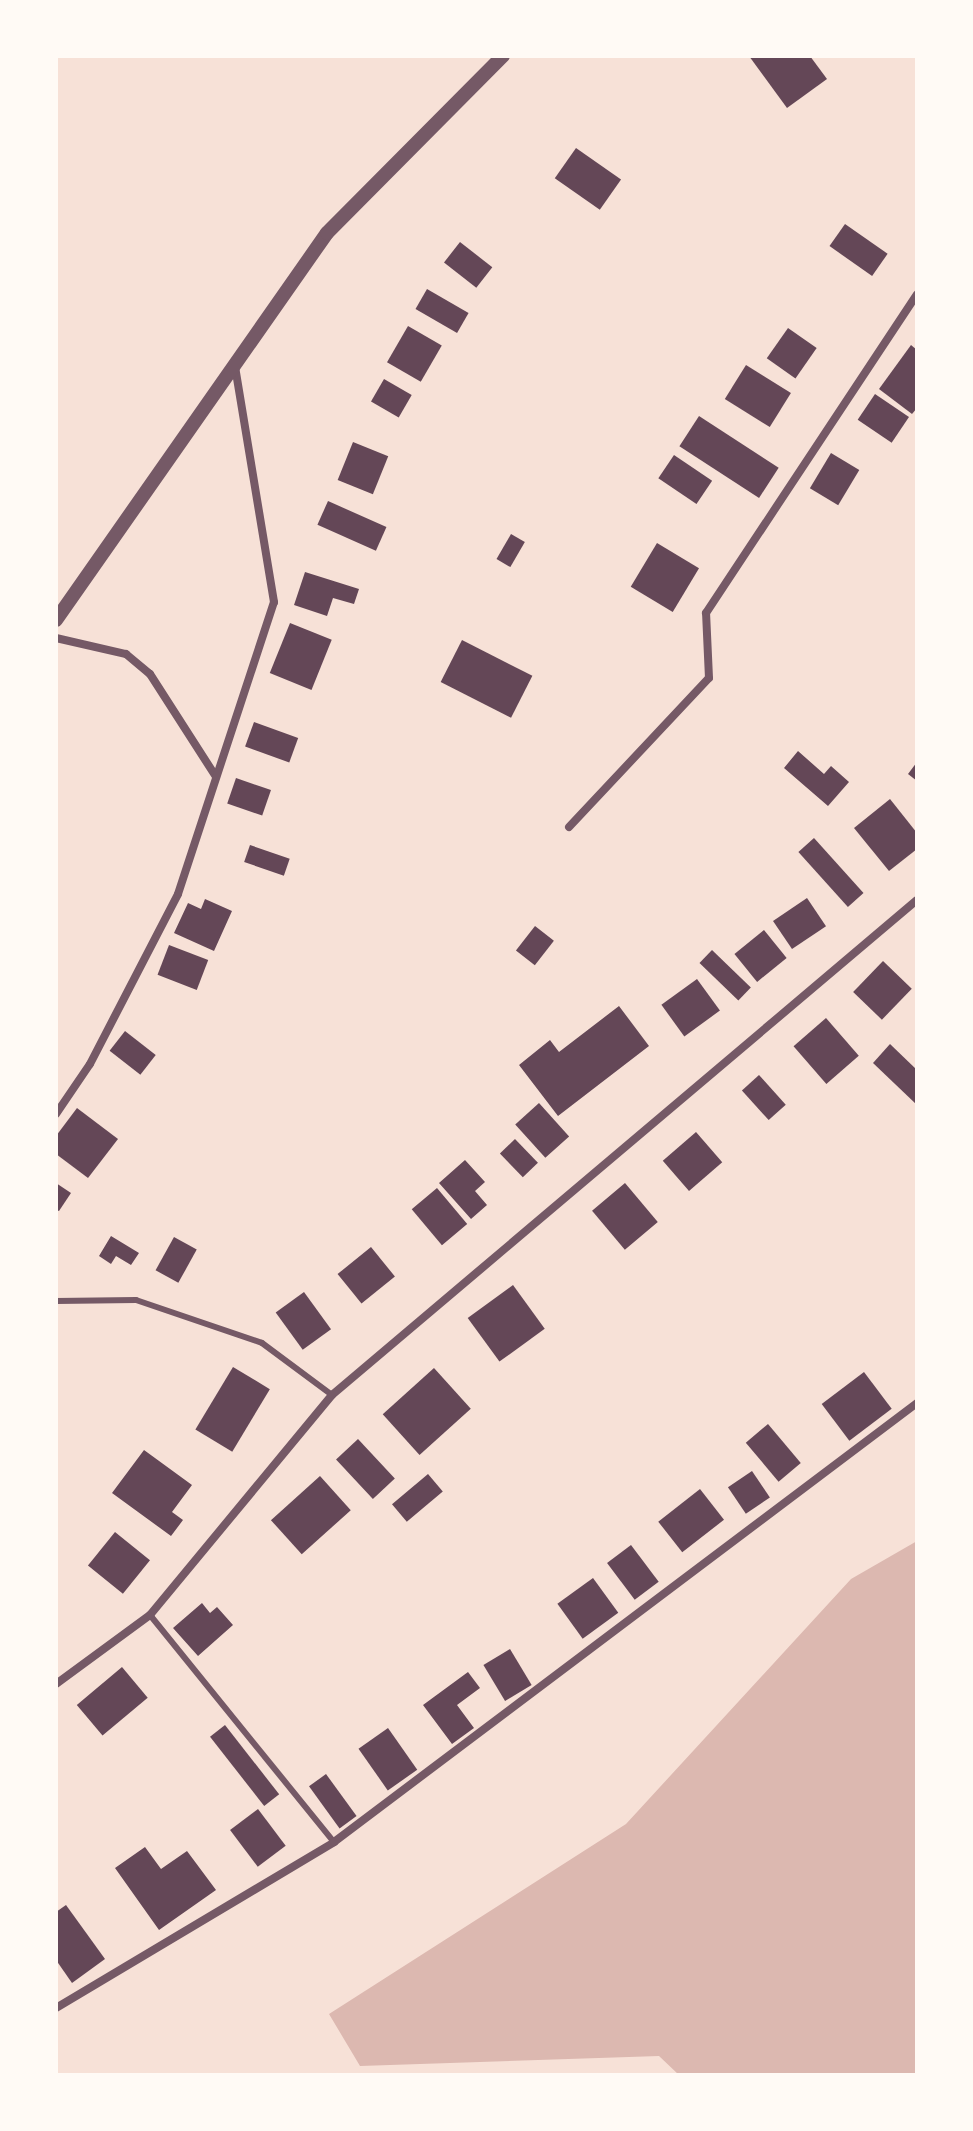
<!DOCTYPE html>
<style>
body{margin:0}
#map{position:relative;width:973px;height:2131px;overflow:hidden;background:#f7e1d7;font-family:"Times New Roman",serif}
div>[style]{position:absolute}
.water>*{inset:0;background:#dcb8b0}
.building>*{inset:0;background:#644757;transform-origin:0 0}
.service>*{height:6px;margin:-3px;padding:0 3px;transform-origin:3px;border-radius:3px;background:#755966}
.minor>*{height:8px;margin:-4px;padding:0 4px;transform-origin:4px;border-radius:4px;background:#755966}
.tertiary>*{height:14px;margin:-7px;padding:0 7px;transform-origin:7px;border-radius:7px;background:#755966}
span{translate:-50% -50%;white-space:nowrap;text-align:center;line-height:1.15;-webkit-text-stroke:6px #fffaf5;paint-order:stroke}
.frame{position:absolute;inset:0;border:58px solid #fffaf5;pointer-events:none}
</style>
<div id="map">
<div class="water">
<div style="clip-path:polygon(917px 1541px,917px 2075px,679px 2075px,659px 2056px,360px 2066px,329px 2014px,626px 1824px,851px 1579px)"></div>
</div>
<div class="building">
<div style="clip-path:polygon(749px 56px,810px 56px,827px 79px,787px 108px)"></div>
<div style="left:576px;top:148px;width:55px;height:37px;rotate:35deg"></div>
<div style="left:845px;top:224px;width:52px;height:27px;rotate:35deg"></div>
<div style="left:460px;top:242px;width:41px;height:26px;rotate:38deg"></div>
<div style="left:427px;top:289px;width:48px;height:23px;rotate:30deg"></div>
<div style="left:408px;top:326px;width:39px;height:42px;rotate:30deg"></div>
<div style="left:788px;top:328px;width:35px;height:37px;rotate:35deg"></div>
<div style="clip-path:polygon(911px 345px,917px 350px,917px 408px,912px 414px,879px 389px)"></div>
<div style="left:746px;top:365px;width:53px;height:40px;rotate:32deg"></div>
<div style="left:384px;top:379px;width:32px;height:26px;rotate:30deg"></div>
<div style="left:875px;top:394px;width:41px;height:31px;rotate:34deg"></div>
<div style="left:699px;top:416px;width:95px;height:36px;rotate:33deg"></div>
<div style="left:353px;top:442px;width:38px;height:41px;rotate:22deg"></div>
<div style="left:831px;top:453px;width:33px;height:41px;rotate:31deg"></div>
<div style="left:674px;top:455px;width:46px;height:28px;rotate:34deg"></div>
<div style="left:328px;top:501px;width:64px;height:26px;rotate:24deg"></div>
<div style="left:511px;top:534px;width:16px;height:29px;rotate:30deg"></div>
<div style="left:657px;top:543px;width:49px;height:51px;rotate:31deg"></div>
<div style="clip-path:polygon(305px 572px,359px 589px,354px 604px,333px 598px,327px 616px,294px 605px)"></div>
<div style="left:290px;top:623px;width:45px;height:54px;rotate:22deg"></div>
<div style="left:462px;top:640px;width:79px;height:47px;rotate:27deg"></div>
<div style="left:254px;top:722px;width:47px;height:26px;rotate:20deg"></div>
<div style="clip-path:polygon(798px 751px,824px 774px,831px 766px,849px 782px,828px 806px,784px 768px)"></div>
<div style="clip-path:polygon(917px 762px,917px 781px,908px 774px)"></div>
<div style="left:236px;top:778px;width:37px;height:27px;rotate:19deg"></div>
<div style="clip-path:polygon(890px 799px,917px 833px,917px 849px,889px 871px,854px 828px)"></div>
<div style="left:814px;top:838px;width:74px;height:21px;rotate:48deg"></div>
<div style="left:250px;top:845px;width:42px;height:18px;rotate:19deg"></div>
<div style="left:807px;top:898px;width:34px;height:41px;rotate:56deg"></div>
<div style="clip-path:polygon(205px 899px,232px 911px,214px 951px,174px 933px,188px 903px,201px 909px)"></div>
<div style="left:535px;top:926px;width:24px;height:31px;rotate:38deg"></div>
<div style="left:764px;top:930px;width:36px;height:38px;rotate:51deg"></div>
<div style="left:169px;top:945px;width:42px;height:32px;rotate:21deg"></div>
<div style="left:712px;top:950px;width:54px;height:18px;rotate:44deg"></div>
<div style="left:883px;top:961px;width:40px;height:43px;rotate:44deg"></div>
<div style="left:697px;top:979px;width:39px;height:44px;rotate:54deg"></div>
<div style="clip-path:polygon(619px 1006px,649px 1046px,558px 1116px,519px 1065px,550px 1040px,559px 1052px)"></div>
<div style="left:826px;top:1018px;width:50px;height:43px;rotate:49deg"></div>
<div style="left:125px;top:1031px;width:39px;height:25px;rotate:38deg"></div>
<div style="clip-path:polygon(890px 1044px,917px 1070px,917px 1105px,873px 1063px)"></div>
<div style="left:759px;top:1075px;width:40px;height:23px;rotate:48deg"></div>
<div style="left:539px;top:1103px;width:45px;height:32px;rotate:48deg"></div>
<div style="clip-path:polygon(77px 1108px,118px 1139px,88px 1178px,56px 1154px,56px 1136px)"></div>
<div style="left:696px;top:1132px;width:40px;height:44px;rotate:49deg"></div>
<div style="left:515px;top:1139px;width:33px;height:21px;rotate:46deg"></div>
<div style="clip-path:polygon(465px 1160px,485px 1182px,475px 1191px,487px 1205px,471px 1219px,439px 1183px)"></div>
<div style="clip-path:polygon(56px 1183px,71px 1193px,59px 1211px,56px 1210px)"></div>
<div style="left:625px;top:1183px;width:51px;height:43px;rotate:50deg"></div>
<div style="left:437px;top:1188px;width:47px;height:33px;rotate:50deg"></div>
<div style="clip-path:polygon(111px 1236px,139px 1253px,131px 1265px,116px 1256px,111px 1264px,99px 1256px)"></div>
<div style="left:174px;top:1237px;width:26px;height:38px;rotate:29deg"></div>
<div style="left:371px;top:1247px;width:38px;height:43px;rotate:51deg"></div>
<div style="left:513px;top:1285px;width:54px;height:56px;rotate:54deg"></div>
<div style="left:304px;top:1292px;width:46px;height:35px;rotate:54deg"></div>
<div style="left:233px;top:1367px;width:43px;height:73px;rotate:31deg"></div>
<div style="left:434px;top:1368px;width:55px;height:69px;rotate:48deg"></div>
<div style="left:864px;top:1372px;width:46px;height:53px;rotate:53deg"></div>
<div style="left:768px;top:1424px;width:51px;height:29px;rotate:50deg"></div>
<div style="left:358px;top:1439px;width:54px;height:30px;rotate:47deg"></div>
<div style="clip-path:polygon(144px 1450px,192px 1485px,172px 1512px,183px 1520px,171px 1536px,112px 1493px)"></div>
<div style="left:752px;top:1471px;width:32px;height:29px;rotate:56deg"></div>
<div style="left:428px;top:1474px;width:23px;height:47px;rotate:50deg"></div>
<div style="left:320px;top:1476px;width:46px;height:66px;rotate:48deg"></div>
<div style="left:700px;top:1489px;width:39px;height:53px;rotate:52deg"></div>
<div style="left:115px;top:1532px;width:45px;height:43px;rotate:39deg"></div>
<div style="left:631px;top:1545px;width:46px;height:30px;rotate:53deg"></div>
<div style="left:593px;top:1578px;width:43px;height:44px;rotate:54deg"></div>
<div style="clip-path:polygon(202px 1603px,210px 1613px,217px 1607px,233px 1625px,198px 1656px,173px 1628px)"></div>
<div style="left:510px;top:1649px;width:42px;height:31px;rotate:59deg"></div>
<div style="left:122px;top:1667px;width:40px;height:59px;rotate:50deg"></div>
<div style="clip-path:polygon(468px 1672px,480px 1688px,457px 1705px,474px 1728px,452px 1744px,423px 1705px)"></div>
<div style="left:225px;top:1725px;width:88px;height:19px;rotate:52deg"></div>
<div style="left:388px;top:1728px;width:51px;height:36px;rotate:55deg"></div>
<div style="left:326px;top:1774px;width:52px;height:21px;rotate:54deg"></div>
<div style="left:258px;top:1809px;width:46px;height:35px;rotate:53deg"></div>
<div style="clip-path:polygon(145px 1847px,161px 1869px,187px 1851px,216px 1890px,159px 1930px,115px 1868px)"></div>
<div style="clip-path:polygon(66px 1905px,105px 1959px,72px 1983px,56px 1960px,56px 1912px)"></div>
</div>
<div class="service">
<div style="left:56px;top:1301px;width:80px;rotate:-0.7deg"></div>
<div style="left:136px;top:1300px;width:133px;rotate:18.8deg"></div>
<div style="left:262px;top:1343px;width:87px;rotate:36.6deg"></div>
<div style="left:150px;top:1615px;width:292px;rotate:51deg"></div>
</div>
<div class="minor">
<div style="left:56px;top:638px;width:72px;rotate:12.9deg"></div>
<div style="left:126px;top:654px;width:31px;rotate:40deg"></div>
<div style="left:150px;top:674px;width:122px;rotate:57.3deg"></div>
<div style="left:569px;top:827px;width:204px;rotate:-46.8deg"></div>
<div style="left:709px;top:678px;width:65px;rotate:-92.6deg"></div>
<div style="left:706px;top:613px;width:382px;rotate:-56.5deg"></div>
<div style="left:56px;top:1114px;width:60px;rotate:-55.8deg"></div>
<div style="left:90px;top:1064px;width:191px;rotate:-62.6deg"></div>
<div style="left:178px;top:894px;width:307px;rotate:-71.8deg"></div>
<div style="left:274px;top:602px;width:238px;rotate:-99.4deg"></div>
<div style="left:56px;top:1684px;width:117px;rotate:-36.3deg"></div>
<div style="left:150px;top:1615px;width:286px;rotate:-50.4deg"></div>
<div style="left:332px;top:1395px;width:766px;rotate:-40.24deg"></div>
<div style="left:56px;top:2008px;width:324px;rotate:-30.8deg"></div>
<div style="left:334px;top:1842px;width:730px;rotate:-36.98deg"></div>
</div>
<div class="tertiary">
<div style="left:56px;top:620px;width:472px;rotate:-55deg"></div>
<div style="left:327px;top:233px;width:250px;rotate:-45.2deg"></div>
</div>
<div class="frame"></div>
</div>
